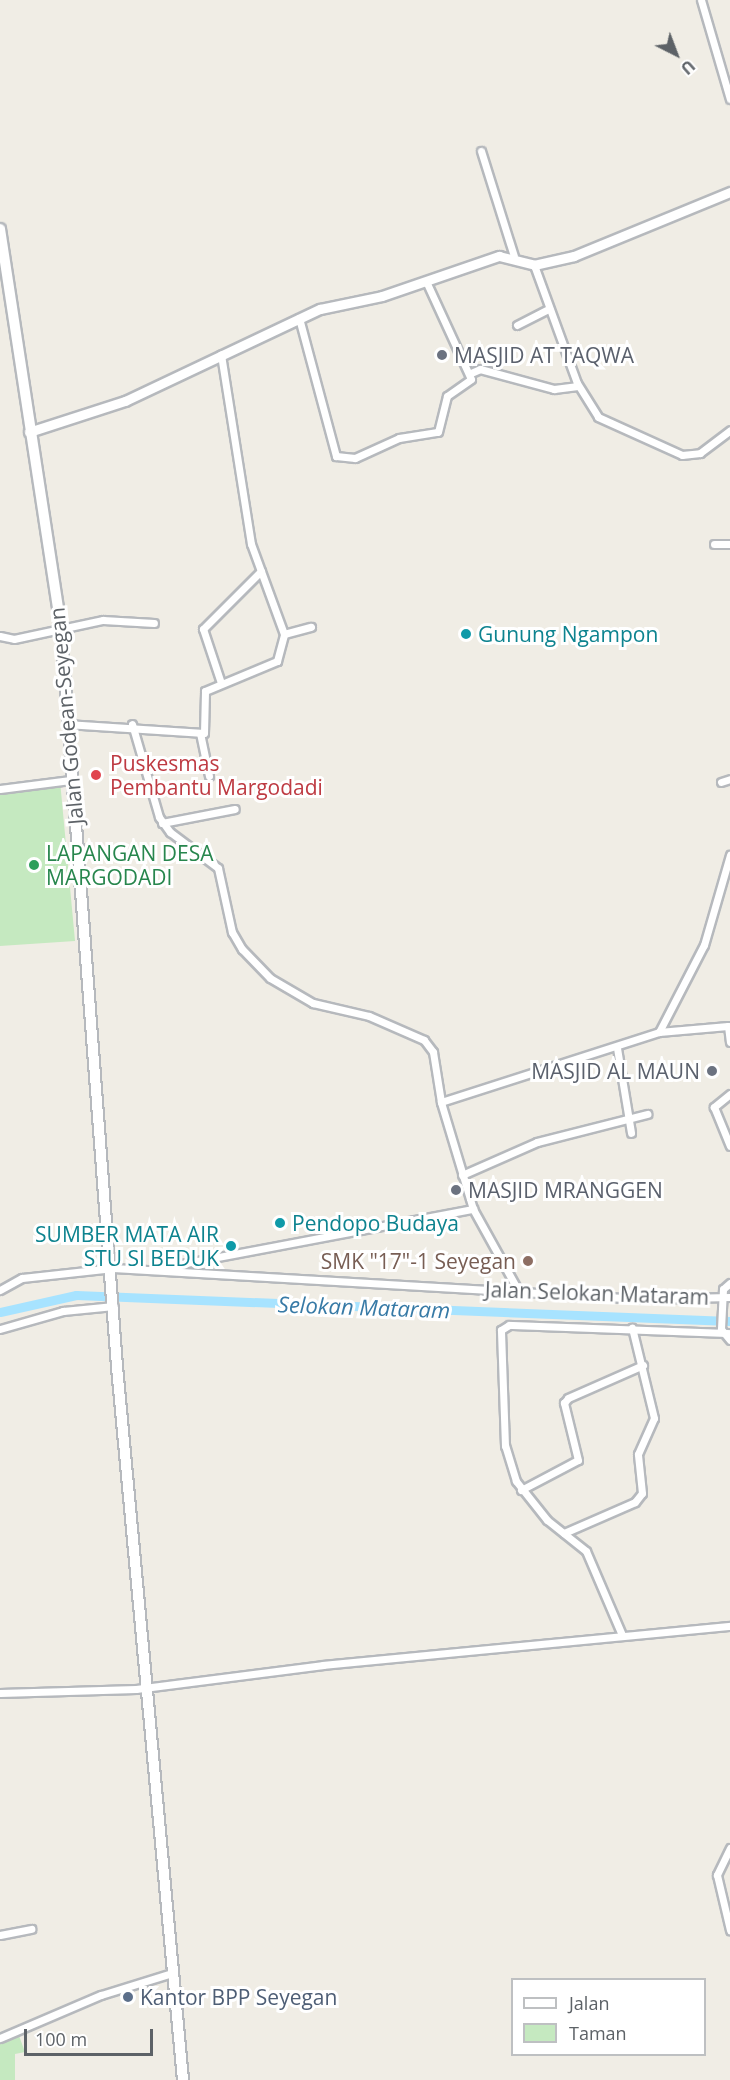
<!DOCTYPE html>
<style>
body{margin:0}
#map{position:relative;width:730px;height:2080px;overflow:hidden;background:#f0ede5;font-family:"Open Sans",sans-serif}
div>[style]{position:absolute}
.green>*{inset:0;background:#c5e9c0}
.canal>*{height:9px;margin:-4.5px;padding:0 4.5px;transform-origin:4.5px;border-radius:4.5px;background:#a7e3ff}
.roads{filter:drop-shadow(2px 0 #b6b9bd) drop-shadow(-2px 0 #b6b9bd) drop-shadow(0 2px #b6b9bd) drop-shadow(0 -2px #b6b9bd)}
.minor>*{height:7px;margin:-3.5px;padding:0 3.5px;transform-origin:3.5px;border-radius:3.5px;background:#fff}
.tertiary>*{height:9px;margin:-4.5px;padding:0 4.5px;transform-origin:4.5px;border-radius:4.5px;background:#fff}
.secondary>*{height:10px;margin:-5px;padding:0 5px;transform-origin:5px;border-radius:5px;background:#fff}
.dots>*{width:16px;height:16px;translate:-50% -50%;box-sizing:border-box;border:3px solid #fff;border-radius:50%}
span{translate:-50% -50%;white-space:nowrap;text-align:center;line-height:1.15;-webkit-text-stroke:6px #fff;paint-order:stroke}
.worship-label{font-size:21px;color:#5b616d}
.left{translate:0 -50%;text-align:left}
.right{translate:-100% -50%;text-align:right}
.culture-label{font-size:21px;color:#0d838f}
.street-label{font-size:21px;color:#5d6267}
.health-label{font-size:21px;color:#be3a42}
.leisure-label{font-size:21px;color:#27864d}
.education-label{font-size:21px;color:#785e54}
.service-label{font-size:21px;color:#4e5e75}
.water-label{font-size:22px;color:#377aa6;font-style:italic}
.legend{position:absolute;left:511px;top:1978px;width:195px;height:78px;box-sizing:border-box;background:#fff;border:2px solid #bec0c2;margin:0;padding:8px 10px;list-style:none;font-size:18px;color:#5d6267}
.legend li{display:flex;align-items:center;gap:12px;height:30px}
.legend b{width:30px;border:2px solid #bec0c2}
.north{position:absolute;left:646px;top:24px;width:60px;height:60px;-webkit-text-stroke:4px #fff;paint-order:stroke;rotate:138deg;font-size:16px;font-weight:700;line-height:24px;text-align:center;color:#5d6267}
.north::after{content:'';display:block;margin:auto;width:21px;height:27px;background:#5d6267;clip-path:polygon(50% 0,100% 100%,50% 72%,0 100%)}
.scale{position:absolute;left:24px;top:2029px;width:129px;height:27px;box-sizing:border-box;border:3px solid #5d6267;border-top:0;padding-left:8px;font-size:18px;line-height:21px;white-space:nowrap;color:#5d6267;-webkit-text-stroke:4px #fff;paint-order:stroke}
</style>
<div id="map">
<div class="green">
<div style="clip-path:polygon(60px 781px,75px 941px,0 946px,0 788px)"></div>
<div style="clip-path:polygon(18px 2033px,25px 2052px,15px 2054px,15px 2080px,0 2080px,0 2041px)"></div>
</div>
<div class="canal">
<div style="left:0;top:1312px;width:78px;rotate:-12.6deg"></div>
<div style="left:76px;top:1295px;width:655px;rotate:2.28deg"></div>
</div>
<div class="roads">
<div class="minor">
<div style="left:701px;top:0;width:103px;rotate:73.7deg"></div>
<div style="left:481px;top:151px;width:110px;rotate:72.6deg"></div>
<div style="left:534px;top:265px;width:126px;rotate:70deg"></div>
<div style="left:577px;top:383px;width:40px;rotate:58deg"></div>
<div style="left:598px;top:417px;width:92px;rotate:24.3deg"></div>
<div style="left:682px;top:455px;width:18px;rotate:-6deg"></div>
<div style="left:700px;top:453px;width:38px;rotate:-37deg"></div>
<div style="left:299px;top:318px;width:143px;rotate:75deg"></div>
<div style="left:336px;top:456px;width:19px;rotate:6deg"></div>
<div style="left:355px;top:458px;width:48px;rotate:-24.4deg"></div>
<div style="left:399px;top:438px;width:39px;rotate:-9deg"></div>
<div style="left:438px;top:432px;width:37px;rotate:-76deg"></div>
<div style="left:447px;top:396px;width:29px;rotate:-35deg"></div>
<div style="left:471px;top:379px;width:108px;rotate:-114.7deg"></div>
<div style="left:517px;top:325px;width:36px;rotate:-27deg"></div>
<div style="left:471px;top:373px;width:10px;rotate:-24deg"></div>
<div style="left:480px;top:369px;width:77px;rotate:15.1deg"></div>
<div style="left:554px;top:389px;width:24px;rotate:-7deg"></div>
<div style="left:714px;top:544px;width:16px"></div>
<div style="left:284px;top:634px;width:28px;rotate:-15deg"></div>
<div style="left:0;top:636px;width:14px;rotate:12deg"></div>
<div style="left:14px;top:639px;width:91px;rotate:-12.1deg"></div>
<div style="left:103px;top:620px;width:51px;rotate:3.4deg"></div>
<div style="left:221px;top:683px;width:57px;rotate:-108.4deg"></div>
<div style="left:203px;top:629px;width:82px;rotate:-45deg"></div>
<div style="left:66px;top:724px;width:138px;rotate:3.7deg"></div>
<div style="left:204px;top:733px;width:42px;rotate:-88.6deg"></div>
<div style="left:205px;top:691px;width:78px;rotate:-22.6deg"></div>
<div style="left:277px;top:661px;width:28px;rotate:-75deg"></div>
<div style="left:284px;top:634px;width:96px;rotate:-110.1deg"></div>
<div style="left:251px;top:544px;width:192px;rotate:-99deg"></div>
<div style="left:132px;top:724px;width:97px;rotate:73.8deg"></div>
<div style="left:159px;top:817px;width:19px;rotate:54deg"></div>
<div style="left:170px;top:832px;width:60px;rotate:36.9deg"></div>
<div style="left:218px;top:868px;width:66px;rotate:77.7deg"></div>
<div style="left:232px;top:932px;width:20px;rotate:60deg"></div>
<div style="left:242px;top:949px;width:40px;rotate:46deg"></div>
<div style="left:270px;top:978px;width:50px;rotate:30.2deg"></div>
<div style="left:313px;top:1003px;width:57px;rotate:13.1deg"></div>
<div style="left:369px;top:1016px;width:60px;rotate:23.6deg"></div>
<div style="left:424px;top:1040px;width:15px;rotate:53deg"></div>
<div style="left:433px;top:1052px;width:51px;rotate:80.9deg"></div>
<div style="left:200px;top:733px;width:44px;rotate:78.2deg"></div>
<div style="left:721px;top:782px;width:9px;rotate:-18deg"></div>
<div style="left:0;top:789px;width:71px;rotate:-7.3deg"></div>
<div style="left:162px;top:823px;width:74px;rotate:-10.9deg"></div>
<div style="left:659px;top:1032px;width:98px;rotate:-62.7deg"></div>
<div style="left:704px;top:945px;width:94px;rotate:-73.9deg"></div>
<div style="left:617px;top:1048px;width:86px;rotate:80.6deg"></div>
<div style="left:730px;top:1094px;width:21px;rotate:141deg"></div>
<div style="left:714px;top:1107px;width:42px;rotate:67.7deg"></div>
<div style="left:462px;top:1175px;width:82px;rotate:-23.7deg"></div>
<div style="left:537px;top:1142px;width:114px;rotate:-14.3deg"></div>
<div style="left:160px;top:1268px;width:319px;rotate:-10.7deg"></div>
<div style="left:730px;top:1283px;width:9px;rotate:139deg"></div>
<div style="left:723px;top:1289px;width:40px;rotate:92.9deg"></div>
<div style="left:721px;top:1329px;width:14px;rotate:51deg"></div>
<div style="left:0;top:1290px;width:25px;rotate:-29deg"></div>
<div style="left:22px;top:1278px;width:92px;rotate:-6.3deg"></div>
<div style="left:113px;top:1268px;width:529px;rotate:3.36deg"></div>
<div style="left:641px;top:1299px;width:89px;rotate:-1.3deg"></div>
<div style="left:519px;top:1292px;width:95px;rotate:-119deg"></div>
<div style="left:473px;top:1209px;width:112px;rotate:-106.7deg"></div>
<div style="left:441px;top:1102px;width:229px;rotate:-17.8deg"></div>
<div style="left:659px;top:1032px;width:69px;rotate:-5deg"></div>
<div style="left:728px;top:1026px;width:16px;rotate:83deg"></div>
<div style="left:0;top:1329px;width:66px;rotate:-15.9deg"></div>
<div style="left:63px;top:1311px;width:51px;rotate:-5.6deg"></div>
<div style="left:521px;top:1490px;width:64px;rotate:-27.8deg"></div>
<div style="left:578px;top:1460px;width:59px;rotate:-103.8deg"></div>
<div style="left:564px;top:1403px;width:6px;rotate:-51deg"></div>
<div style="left:568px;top:1398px;width:82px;rotate:-23.7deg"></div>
<div style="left:564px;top:1533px;width:77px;rotate:-23.6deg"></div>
<div style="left:635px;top:1502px;width:11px;rotate:-52deg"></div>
<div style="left:642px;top:1493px;width:39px;rotate:-96deg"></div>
<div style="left:638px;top:1454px;width:39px;rotate:-66deg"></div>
<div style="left:654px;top:1418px;width:93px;rotate:-103.7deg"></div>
<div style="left:622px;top:1635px;width:91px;rotate:-113.2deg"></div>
<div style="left:586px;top:1551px;width:50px;rotate:-141.5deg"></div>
<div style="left:547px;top:1520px;width:50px;rotate:-128.5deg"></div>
<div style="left:516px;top:1481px;width:37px;rotate:-107deg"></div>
<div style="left:505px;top:1446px;width:116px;rotate:-92deg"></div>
<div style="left:501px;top:1330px;width:9px;rotate:-32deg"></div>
<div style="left:509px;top:1325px;width:221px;rotate:2.1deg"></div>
<div style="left:0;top:1693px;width:136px;rotate:-1.7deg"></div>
<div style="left:136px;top:1689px;width:189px;rotate:-7.3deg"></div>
<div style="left:323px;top:1665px;width:409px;rotate:-5.5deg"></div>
<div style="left:730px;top:1848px;width:30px;rotate:116deg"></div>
<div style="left:717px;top:1875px;width:57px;rotate:76.7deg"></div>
<div style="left:0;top:1935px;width:32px;rotate:-11deg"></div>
<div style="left:0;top:2038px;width:110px;rotate:-23.1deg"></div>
<div style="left:101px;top:1995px;width:74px;rotate:-17.2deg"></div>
</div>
<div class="tertiary">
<div style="left:29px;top:432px;width:101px;rotate:-17.9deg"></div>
<div style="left:125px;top:401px;width:216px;rotate:-25.3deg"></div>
<div style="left:320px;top:309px;width:63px;rotate:-11.8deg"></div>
<div style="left:382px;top:296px;width:124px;rotate:-18.9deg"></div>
<div style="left:499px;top:256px;width:36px;rotate:14deg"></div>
<div style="left:534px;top:265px;width:41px;rotate:-12.7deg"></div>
<div style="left:574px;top:256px;width:169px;rotate:-22.3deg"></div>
</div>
<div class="secondary">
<div style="left:0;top:229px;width:403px;rotate:81.3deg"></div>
<div style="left:61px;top:627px;width:742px;rotate:85.67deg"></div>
<div style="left:117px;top:1367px;width:716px;rotate:84.71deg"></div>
</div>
</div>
<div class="dots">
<div style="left:442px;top:355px;background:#6b7280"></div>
<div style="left:466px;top:634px;background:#0f9aa8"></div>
<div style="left:96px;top:775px;background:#e0444e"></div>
<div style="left:34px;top:865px;background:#2e9e5b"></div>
<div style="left:712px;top:1071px;background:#6b7280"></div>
<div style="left:456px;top:1190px;background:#6b7280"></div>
<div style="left:280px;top:1223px;background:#0f9aa8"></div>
<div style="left:231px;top:1246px;background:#0f9aa8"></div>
<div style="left:528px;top:1261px;background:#8d6e63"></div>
<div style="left:128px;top:1997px;background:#5c6f8a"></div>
</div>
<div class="worship-label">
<span class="left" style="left:454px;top:355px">MASJID AT TAQWA</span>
<span class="right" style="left:700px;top:1071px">MASJID AL MAUN</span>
<span class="left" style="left:468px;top:1190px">MASJID MRANGGEN</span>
</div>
<div class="culture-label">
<span class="left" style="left:478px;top:634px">Gunung Ngampon</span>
<span class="left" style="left:292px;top:1223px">Pendopo Budaya</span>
<span class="right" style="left:219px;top:1246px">SUMBER MATA AIR<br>STU SI BEDUK</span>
</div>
<div class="street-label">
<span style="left:66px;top:716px;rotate:-95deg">Jalan Godean-Seyegan</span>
<span style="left:597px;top:1293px;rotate:2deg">Jalan Selokan Mataram</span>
</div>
<div class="health-label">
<span class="left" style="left:110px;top:775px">Puskesmas<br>Pembantu Margodadi</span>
</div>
<div class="leisure-label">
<span class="left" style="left:46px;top:865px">LAPANGAN DESA<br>MARGODADI</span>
</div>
<div class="education-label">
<span class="right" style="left:516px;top:1261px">SMK "17"-1 Seyegan</span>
</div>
<div class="service-label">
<span class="left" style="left:140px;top:1997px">Kantor BPP Seyegan</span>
</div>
<div class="water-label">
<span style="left:364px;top:1307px;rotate:2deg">Selokan Mataram</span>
</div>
<ul class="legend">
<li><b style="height:8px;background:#fff"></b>Jalan</li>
<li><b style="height:16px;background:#c5e9c0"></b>Taman</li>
</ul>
<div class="north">U</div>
<div class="scale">100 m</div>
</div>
